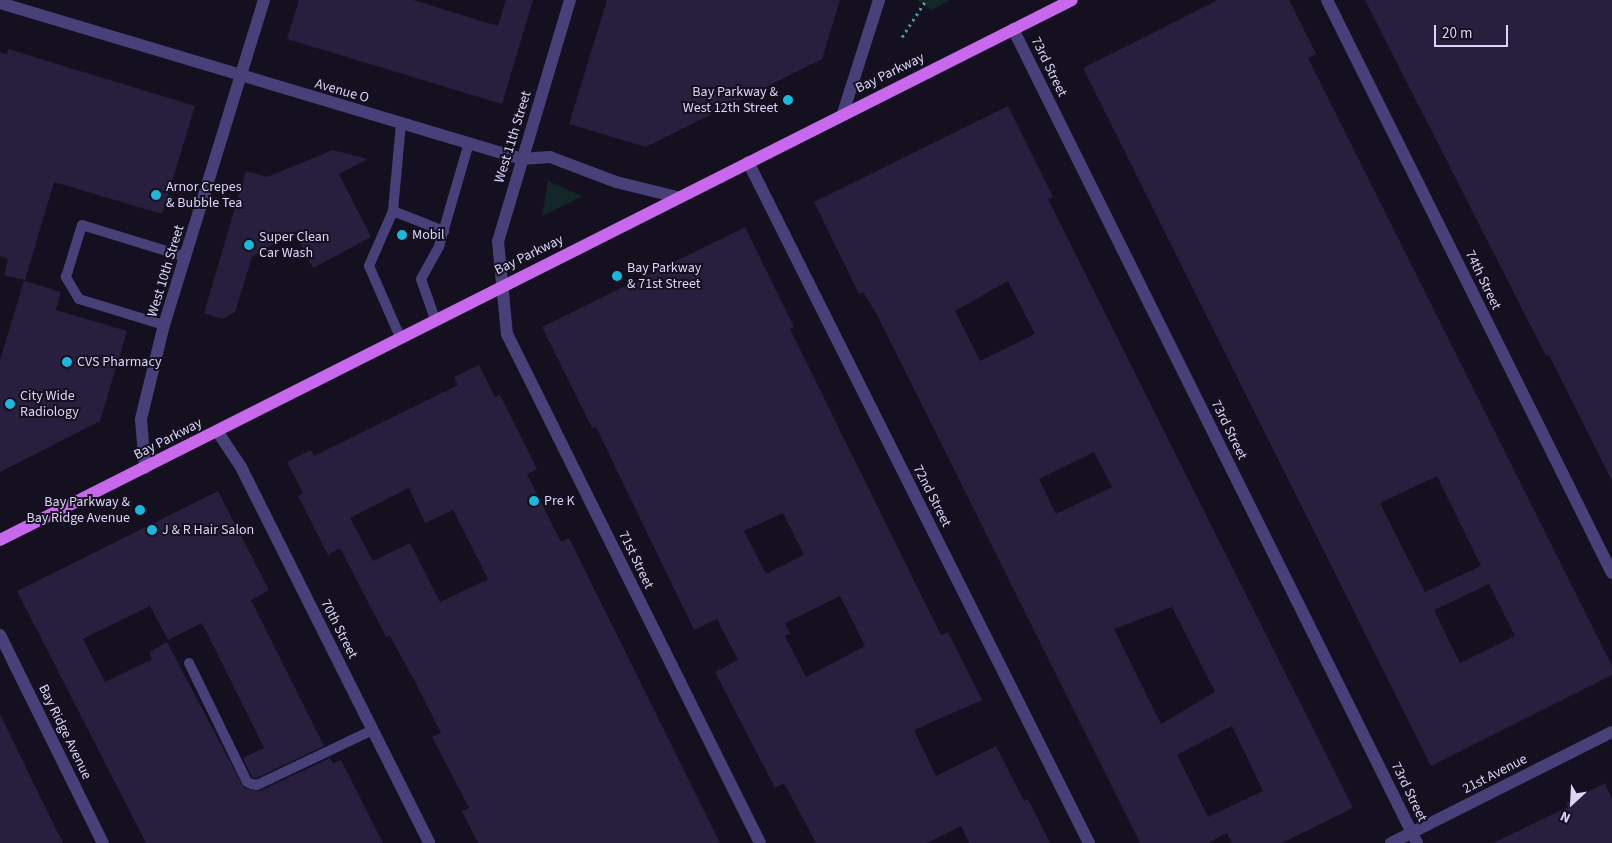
<!DOCTYPE html>
<style>
body{margin:0}
#map{position:relative;width:1612px;height:843px;overflow:hidden;background:#14101f;font-family:"Source Sans 3",sans-serif}
div>[style]{position:absolute}
.green>*{inset:0;background:#132729}
.building>*{inset:0;background:#281e3e}
.path>*{height:3px;margin-top:-1.5px;transform-origin:0;background:repeating-linear-gradient(90deg,#3da0a4 0 2.5px,transparent 0 6.5px)}
.service>*{height:10px;margin:-5px;padding:0 5px;transform-origin:5px;border-radius:5px;background:#484079}
.minor>*{height:12px;margin:-6px;padding:0 6px;transform-origin:6px;border-radius:6px;background:#484079}
.tertiary>*{height:12px;margin:-6px;padding:0 6px;transform-origin:6px;border-radius:6px;background:#484079}
.primary>*{height:12px;margin:-6px;padding:0 6px;transform-origin:6px;border-radius:6px;background:#c868ec}
.dots>*{width:14px;height:14px;translate:-50% -50%;box-sizing:border-box;border:2px solid #14101f;border-radius:50%}
span{translate:-50% -50%;white-space:nowrap;text-align:center;line-height:1.15;-webkit-text-stroke:4px #14101f;paint-order:stroke}
.street-label{font-size:14px;color:#dcd4f9}
.poi-label{font-size:14px;color:#dcd4f9}
.right{translate:-100% -50%;text-align:right}
.left{translate:0 -50%;text-align:left}
.north{position:absolute;left:1547px;top:778px;width:50px;height:50px;-webkit-text-stroke:4px #14101f;paint-order:stroke;rotate:205deg;font-size:14px;font-weight:700;line-height:20px;text-align:center;color:#dcd4f9}
.north::after{content:'';display:block;margin:auto;width:18px;height:22px;background:#dcd4f9;clip-path:polygon(50% 0,100% 100%,50% 72%,0 100%)}
.scale{position:absolute;left:1434px;top:25px;width:74px;height:22px;box-sizing:border-box;border:2px solid #dcd4f9;border-top:0;padding-left:6px;font-size:15px;line-height:18px;white-space:nowrap;color:#dcd4f9;-webkit-text-stroke:4px #14101f;paint-order:stroke}
</style>
<div id="map">
<div class="green">
<div style="clip-path:polygon(917px 0,950px 0,931px 10px)"></div>
<div style="clip-path:polygon(548px 181px,582px 196px,583px 196px,542px 216px)"></div>
</div>
<div class="building">
<div style="clip-path:polygon(299px 0,413px 0,498px 26px,506px 0,533px 0,502px 104px,287px 39px)"></div>
<div style="clip-path:polygon(607px 0,840px 0,822px 59px,646px 147px,569px 124px)"></div>
<div style="clip-path:polygon(evenodd,1218px 0,1289px 0,1316px 54px,1308px 58px,1612px 666px,1612px 675px,1431px 766px,1083px 68px,1218px 0,1437px 476px,1481px 566px,1425px 592px,1380px 503px,1437px 476px,1218px 0,1489px 584px,1515px 636px,1460px 663px,1434px 610px,1489px 584px)"></div>
<div style="clip-path:polygon(1365px 0,1612px 0,1612px 481px,1549px 355px,1546px 356px)"></div>
<div style="clip-path:polygon(8px 49px,195px 106px,162px 214px,54px 182px,25px 280px,4px 275px,8px 259px,0 256px,0 52px,7px 55px)"></div>
<div style="clip-path:polygon(evenodd,1008px 106px,1053px 197px,1048px 199px,1353px 808px,1282px 843px,1232px 843px,1227px 833px,1208px 843px,1140px 843px,876px 313px,863px 292px,859px 294px,814px 202px,1008px 106px,1008px 281px,1035px 334px,980px 361px,955px 311px,1008px 281px,1008px 106px,1094px 452px,1112px 487px,1056px 514px,1039px 479px,1094px 452px,1008px 106px,1172px 607px,1215px 692px,1161px 724px,1114px 629px,1172px 607px,1008px 106px,1232px 726px,1263px 791px,1208px 817px,1177px 755px,1232px 726px)"></div>
<div style="clip-path:polygon(333px 150px,368px 159px,339px 174px,371px 237px,313px 268px,295px 232px,252px 257px,235px 312px,223px 319px,204px 313px,246px 171px,267px 177px)"></div>
<div style="clip-path:polygon(evenodd,745px 227px,794px 327px,790px 329px,931px 615px,941px 635px,948px 632px,982px 700px,914px 730px,936px 776px,996px 746px,1024px 801px,1028px 799px,1050px 843px,969px 843px,961px 826px,927px 843px,816px 843px,784px 783px,775px 788px,715px 672px,738px 660px,717px 619px,694px 630px,596px 427px,592px 428px,542px 327px,745px 227px,783px 513px,804px 555px,766px 574px,744px 531px,783px 513px,745px 227px,840px 596px,865px 646px,806px 677px,785px 636px,790px 634px,785px 623px,840px 596px)"></div>
<div style="clip-path:polygon(24px 281px,61px 292px,56px 310px,127px 331px,100px 421px,0 472px,0 360px)"></div>
<div style="clip-path:polygon(evenodd,479px 365px,495px 397px,500px 395px,537px 469px,527px 474px,561px 542px,569px 538px,720px 843px,478px 843px,462px 811px,469px 808px,432px 737px,441px 733px,414px 680px,390px 636px,386px 637px,340px 548px,328px 555px,298px 496px,303px 493px,287px 462px,311px 450px,314px 456px,458px 385px,454px 377px,479px 365px,409px 488px,425px 523px,453px 510px,488px 579px,440px 602px,410px 543px,373px 561px,350px 518px,409px 488px)"></div>
<div style="clip-path:polygon(218px 491px,269px 590px,251px 600px,324px 746px,256px 778px,252px 777px,243px 758px,264px 748px,202px 623px,168px 640px,150px 606px,83px 639px,105px 682px,152px 659px,149px 652px,167px 642px,244px 788px,260px 791px,330px 758px,333px 763px,341px 760px,383px 843px,146px 843px,17px 591px)"></div>
<div style="clip-path:polygon(0 714px,33px 782px,63px 843px,0 843px)"></div>
<div style="clip-path:polygon(1605px 783px,1612px 799px,1612px 843px,1493px 843px,1568px 807px,1566px 803px)"></div>
</div>
<div class="path">
<div style="left:902px;top:37px;width:44px;rotate:-57deg"></div>
</div>
<div class="service">
<div style="left:401px;top:123px;width:88px;rotate:95.2deg"></div>
<div style="left:393px;top:211px;width:55px;rotate:21.4deg"></div>
<div style="left:393px;top:211px;width:60px;rotate:113.6deg"></div>
<div style="left:369px;top:266px;width:77px;rotate:66.4deg"></div>
<div style="left:435px;top:319px;width:42px;rotate:-109.3deg"></div>
<div style="left:421px;top:279px;width:38px;rotate:-61deg"></div>
<div style="left:439px;top:246px;width:107px;rotate:-73.8deg"></div>
<div style="left:164px;top:325px;width:89px;rotate:-163deg"></div>
<div style="left:79px;top:299px;width:26px;rotate:-121deg"></div>
<div style="left:66px;top:277px;width:54px;rotate:-72.9deg"></div>
<div style="left:82px;top:225px;width:109px;rotate:17.1deg"></div>
<div style="left:189px;top:663px;width:132px;rotate:64deg"></div>
<div style="left:247px;top:782px;width:5px;rotate:22deg"></div>
<div style="left:252px;top:784px;width:5px;rotate:11deg"></div>
<div style="left:257px;top:785px;width:128px;rotate:-25.4deg"></div>
</div>
<div class="minor">
<div style="left:570px;top:0;width:252px;rotate:106.6deg"></div>
<div style="left:498px;top:241px;width:93px;rotate:84.5deg"></div>
<div style="left:507px;top:334px;width:568px;rotate:63.57deg"></div>
<div style="left:1327px;top:0;width:640px;rotate:63.56deg"></div>
<div style="left:0;top:3px;width:545px;rotate:16.64deg"></div>
<div style="left:522px;top:159px;width:28px;rotate:-4deg"></div>
<div style="left:550px;top:157px;width:71px;rotate:20.7deg"></div>
<div style="left:616px;top:182px;width:63px;rotate:13.8deg"></div>
<div style="left:1013px;top:29px;width:909px;rotate:63.6deg"></div>
<div style="left:843px;top:113px;width:119px;rotate:-72.3deg"></div>
<div style="left:748px;top:162px;width:762px;rotate:63.4deg"></div>
<div style="left:217px;top:431px;width:43px;rotate:56.3deg"></div>
<div style="left:241px;top:467px;width:420px;rotate:63.4deg"></div>
<div style="left:145px;top:468px;width:49px;rotate:-94.7deg"></div>
<div style="left:141px;top:419px;width:97px;rotate:-76.3deg"></div>
<div style="left:164px;top:325px;width:340px;rotate:-72.9deg"></div>
<div style="left:0;top:635px;width:232px;rotate:63.7deg"></div>
</div>
<div class="tertiary">
<div style="left:1391px;top:843px;width:247px;rotate:-26.7deg"></div>
</div>
<div class="primary">
<div style="left:0;top:540px;width:1200px;rotate:-26.74deg"></div>
</div>
<div class="dots">
<div style="left:788px;top:100px;background:#1cb7dd"></div>
<div style="left:156px;top:195px;background:#1cb7dd"></div>
<div style="left:402px;top:235px;background:#1cb7dd"></div>
<div style="left:249px;top:245px;background:#1cb7dd"></div>
<div style="left:617px;top:276px;background:#1cb7dd"></div>
<div style="left:67px;top:362px;background:#1cb7dd"></div>
<div style="left:10px;top:404px;background:#1cb7dd"></div>
<div style="left:534px;top:501px;background:#1cb7dd"></div>
<div style="left:140px;top:510px;background:#1cb7dd"></div>
<div style="left:152px;top:530px;background:#1cb7dd"></div>
</div>
<div class="street-label">
<span style="left:1049px;top:67px;rotate:64deg">73rd Street</span>
<span style="left:890px;top:73px;rotate:-26deg">Bay Parkway</span>
<span style="left:342px;top:91px;rotate:16deg">Avenue O</span>
<span style="left:513px;top:137px;rotate:-73deg">West 11th Street</span>
<span style="left:529px;top:255px;rotate:-26deg">Bay Parkway</span>
<span style="left:166px;top:271px;rotate:-73deg">West 10th Street</span>
<span style="left:1483px;top:280px;rotate:64deg">74th Street</span>
<span style="left:1229px;top:430px;rotate:64deg">73rd Street</span>
<span style="left:168px;top:439px;rotate:-27deg">Bay Parkway</span>
<span style="left:932px;top:496px;rotate:63deg">72nd Street</span>
<span style="left:636px;top:560px;rotate:64deg">71st Street</span>
<span style="left:339px;top:629px;rotate:63deg">70th Street</span>
<span style="left:65px;top:732px;rotate:64deg">Bay Ridge Avenue</span>
<span style="left:1495px;top:774px;rotate:-27deg">21st Avenue</span>
<span style="left:1409px;top:792px;rotate:64deg">73rd Street</span>
</div>
<div class="poi-label">
<span class="right" style="left:778px;top:100px">Bay Parkway &amp;<br>West 12th Street</span>
<span class="left" style="left:166px;top:195px">Arnor Crepes<br>&amp; Bubble Tea</span>
<span class="left" style="left:412px;top:235px">Mobil</span>
<span class="left" style="left:259px;top:245px">Super Clean<br>Car Wash</span>
<span class="left" style="left:627px;top:276px">Bay Parkway<br>&amp; 71st Street</span>
<span class="left" style="left:77px;top:362px">CVS Pharmacy</span>
<span class="left" style="left:20px;top:404px">City Wide<br>Radiology</span>
<span class="left" style="left:544px;top:501px">Pre K</span>
<span class="right" style="left:130px;top:510px">Bay Parkway &amp;<br>Bay Ridge Avenue</span>
<span class="left" style="left:162px;top:530px">J &amp; R Hair Salon</span>
</div>
<div class="north">N</div>
<div class="scale">20 m</div>
</div>
